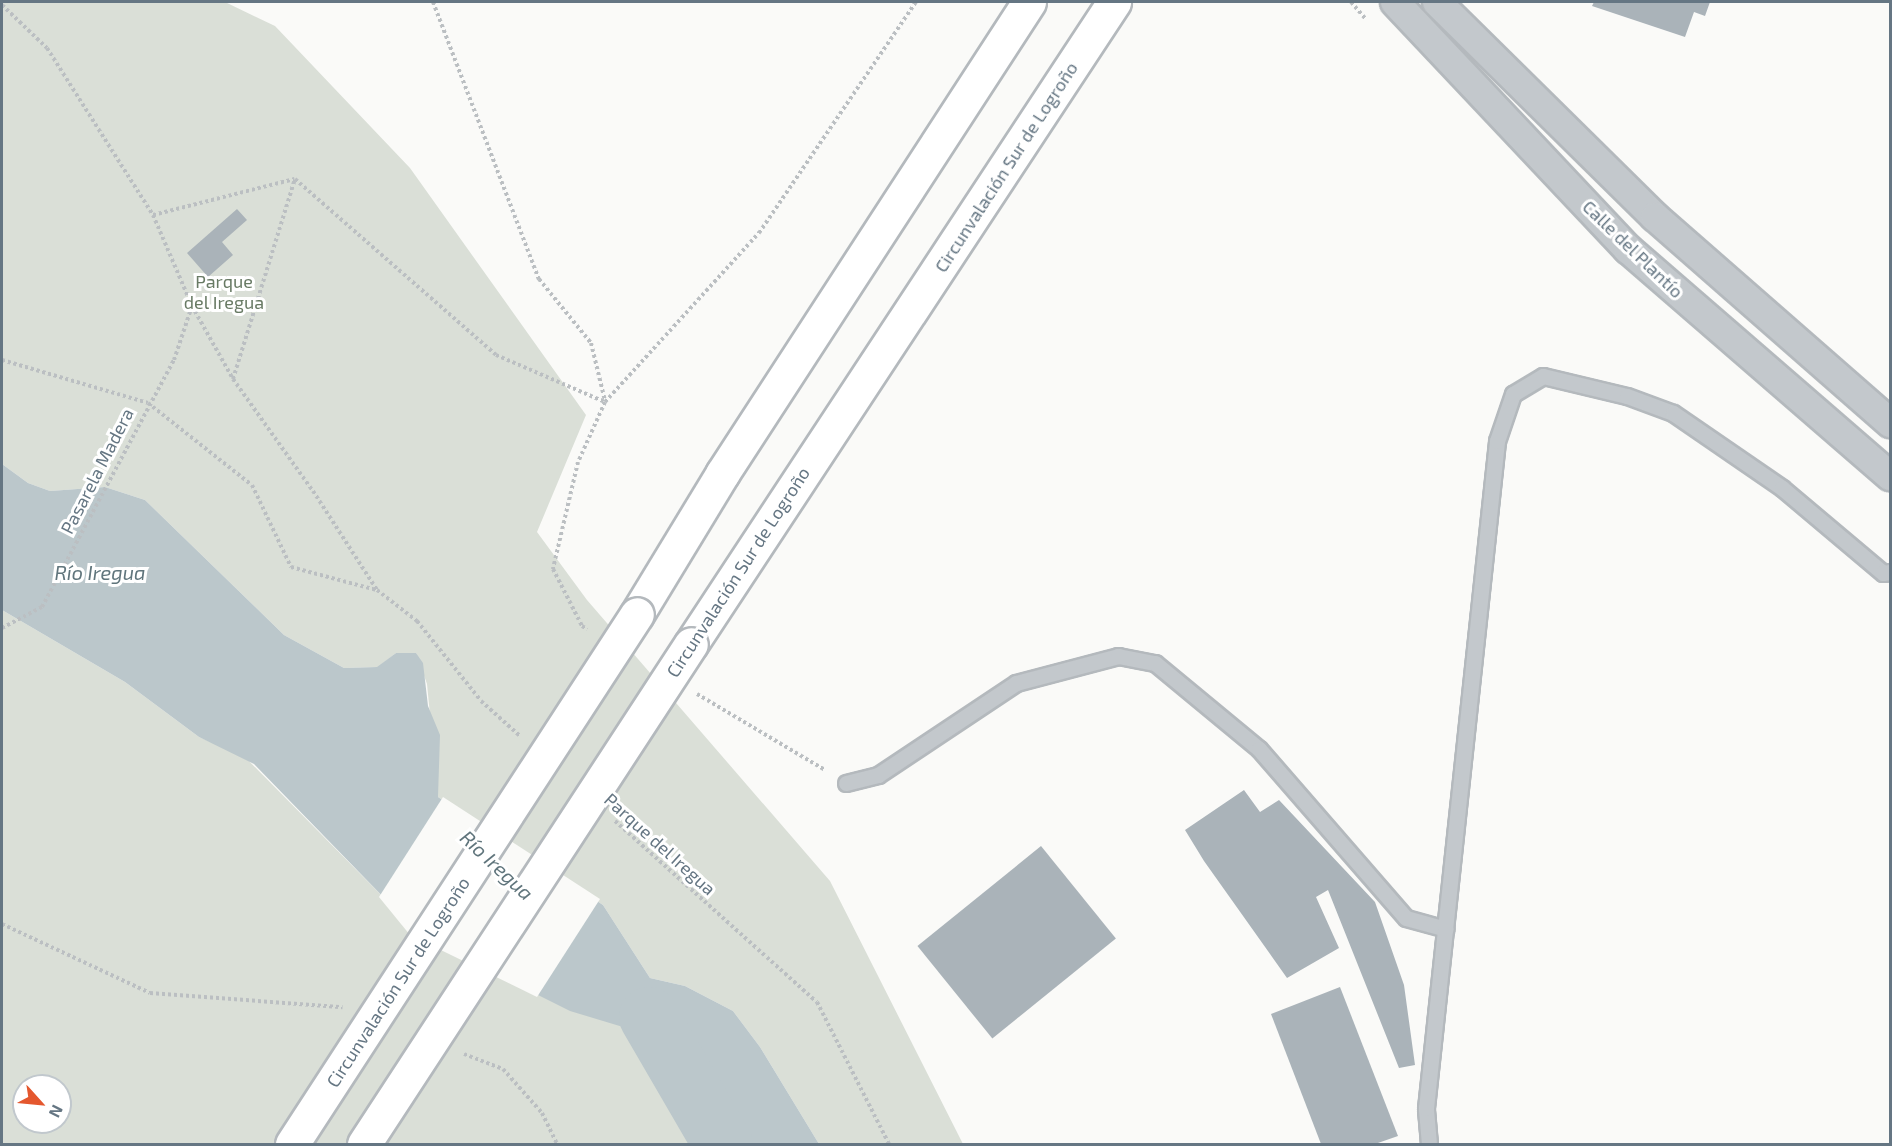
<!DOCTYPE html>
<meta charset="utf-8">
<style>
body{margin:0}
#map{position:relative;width:1892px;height:1146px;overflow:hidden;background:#fafaf8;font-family:"Exo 2",sans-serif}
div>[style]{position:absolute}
.green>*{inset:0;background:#dadfd7}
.water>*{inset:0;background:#bbc7cb}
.pier>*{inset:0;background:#fafaf8}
.river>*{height:60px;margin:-30px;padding:0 30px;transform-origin:30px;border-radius:30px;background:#bbc7cb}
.building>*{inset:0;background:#aab3b9;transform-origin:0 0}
.path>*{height:4px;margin-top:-2px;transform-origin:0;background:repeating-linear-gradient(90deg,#bbbfc2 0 3px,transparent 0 6px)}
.roads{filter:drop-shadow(2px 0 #b4b9bd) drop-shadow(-2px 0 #b4b9bd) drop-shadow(0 2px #b4b9bd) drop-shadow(0 -2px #b4b9bd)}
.lane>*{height:15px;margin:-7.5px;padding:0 7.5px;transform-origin:7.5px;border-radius:7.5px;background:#c3c8cc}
.street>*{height:28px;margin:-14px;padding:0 14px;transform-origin:14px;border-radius:14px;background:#c3c8cc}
.highway>*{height:33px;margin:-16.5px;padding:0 16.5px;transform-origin:16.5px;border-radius:16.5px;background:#fff}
.bridges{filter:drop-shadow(2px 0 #b4b9bd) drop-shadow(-2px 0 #b4b9bd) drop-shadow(0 2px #b4b9bd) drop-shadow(0 -2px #b4b9bd)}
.highway-bridge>*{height:33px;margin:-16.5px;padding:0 16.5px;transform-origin:16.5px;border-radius:16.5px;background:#fff}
span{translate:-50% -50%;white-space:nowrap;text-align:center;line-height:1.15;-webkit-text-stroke:6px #fff;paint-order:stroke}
.street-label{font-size:18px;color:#657683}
.park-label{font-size:18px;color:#687a64}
.water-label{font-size:20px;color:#60757c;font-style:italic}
.frame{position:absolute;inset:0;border:3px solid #657683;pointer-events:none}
.north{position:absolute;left:12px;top:1074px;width:60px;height:60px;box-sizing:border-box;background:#fff;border:2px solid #c1c8cd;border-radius:50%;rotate:117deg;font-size:16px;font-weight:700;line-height:24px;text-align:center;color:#657683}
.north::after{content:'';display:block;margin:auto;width:21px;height:27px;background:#e4572e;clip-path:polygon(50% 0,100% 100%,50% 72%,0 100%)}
</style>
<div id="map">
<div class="green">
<div style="clip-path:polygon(2px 2px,225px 2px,275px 26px,410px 168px,586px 415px,537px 532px,587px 600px,830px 881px,963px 1144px,819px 1144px,760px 1047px,733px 1011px,685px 986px,650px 978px,603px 905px,438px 797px,427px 684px,416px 653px,396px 653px,378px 667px,344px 668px,284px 635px,145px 500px,105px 487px,50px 491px,28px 483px,2px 464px)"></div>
<div style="clip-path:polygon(evenodd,2px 610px,125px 682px,199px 737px,245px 757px,391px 905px,623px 1027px,711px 1106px,742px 1144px,2px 1144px,2px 610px,24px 1086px,60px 1086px,60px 1122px,24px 1122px,24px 1086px)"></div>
</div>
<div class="water">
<div style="clip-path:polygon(2px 464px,28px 483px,50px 491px,105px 487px,145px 500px,284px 635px,344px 668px,377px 667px,396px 653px,416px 653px,423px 663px,428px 706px,440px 735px,438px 797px,603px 905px,650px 978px,685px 986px,733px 1011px,760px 1047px,819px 1144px,742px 1144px,711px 1106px,623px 1027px,570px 1011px,412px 932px,391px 905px,254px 764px,199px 737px,125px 682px,2px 610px)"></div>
</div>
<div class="pier">
<div style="clip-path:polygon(443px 797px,600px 899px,537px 997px,410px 935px,379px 897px)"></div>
</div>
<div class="river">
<div style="left:649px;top:1017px;width:147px;rotate:59.8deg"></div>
</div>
<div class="building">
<div style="clip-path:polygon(1594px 2px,1710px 2px,1705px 16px,1694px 12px,1685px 37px,1592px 6px)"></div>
<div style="clip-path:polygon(237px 209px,247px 220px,222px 242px,233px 255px,208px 277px,187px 253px)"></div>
<div style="clip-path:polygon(1244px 790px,1260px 812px,1279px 800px,1375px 902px,1404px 985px,1415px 1065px,1399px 1068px,1328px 890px,1316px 897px,1339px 948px,1287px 978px,1204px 861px,1185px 830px)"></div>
<div style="left:1041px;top:846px;width:119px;height:159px;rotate:51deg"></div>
<div style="clip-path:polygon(1340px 987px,1398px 1136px,1375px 1144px,1321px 1144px,1271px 1014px)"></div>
</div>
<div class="path">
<div style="left:433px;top:2px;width:297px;rotate:69.1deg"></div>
<div style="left:539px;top:279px;width:82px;rotate:50.9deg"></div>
<div style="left:591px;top:343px;width:60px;rotate:76.4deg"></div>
<div style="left:1351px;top:2px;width:23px;rotate:49deg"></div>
<div style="left:2px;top:5px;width:62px;rotate:43.7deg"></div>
<div style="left:47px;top:48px;width:198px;rotate:57.6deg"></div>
<div style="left:153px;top:215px;width:99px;rotate:66.8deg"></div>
<div style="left:192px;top:306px;width:84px;rotate:60.7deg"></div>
<div style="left:233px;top:379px;width:138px;rotate:54.5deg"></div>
<div style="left:313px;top:491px;width:118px;rotate:57.1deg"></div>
<div style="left:377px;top:590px;width:51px;rotate:37.8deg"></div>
<div style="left:417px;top:621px;width:102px;rotate:51.3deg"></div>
<div style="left:481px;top:701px;width:52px;rotate:41.9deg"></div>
<div style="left:295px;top:179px;width:267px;rotate:41.2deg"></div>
<div style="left:496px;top:355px;width:119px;rotate:23.3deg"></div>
<div style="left:605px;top:402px;width:66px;rotate:114.2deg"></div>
<div style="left:578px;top:462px;width:110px;rotate:103.2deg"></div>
<div style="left:553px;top:569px;width:64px;rotate:63deg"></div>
<div style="left:582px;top:626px;width:6px;rotate:31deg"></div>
<div style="left:153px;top:215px;width:146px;rotate:-14.3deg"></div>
<div style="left:2px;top:360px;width:152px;rotate:16.4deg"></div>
<div style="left:148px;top:403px;width:132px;rotate:38.3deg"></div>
<div style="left:252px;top:485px;width:91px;rotate:64.6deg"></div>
<div style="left:291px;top:567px;width:88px;rotate:15.1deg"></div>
<div style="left:233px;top:379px;width:209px;rotate:-72.8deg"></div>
<div style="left:605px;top:402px;width:229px;rotate:-47.7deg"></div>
<div style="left:759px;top:233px;width:279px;rotate:-55.8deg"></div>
<div style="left:2px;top:628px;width:45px;rotate:-27.7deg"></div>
<div style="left:42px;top:607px;width:280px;rotate:-61.9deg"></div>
<div style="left:174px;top:360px;width:57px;rotate:-71.6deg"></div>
<div style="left:697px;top:694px;width:149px;rotate:30.7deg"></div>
<div style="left:615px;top:821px;width:271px;rotate:41.9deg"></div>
<div style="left:817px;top:1002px;width:159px;rotate:63.1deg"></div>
<div style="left:2px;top:924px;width:163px;rotate:25deg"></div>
<div style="left:150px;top:993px;width:193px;rotate:4.2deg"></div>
<div style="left:464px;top:1054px;width:42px;rotate:21deg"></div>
<div style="left:503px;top:1069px;width:59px;rotate:48.4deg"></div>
<div style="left:542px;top:1113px;width:34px;rotate:64deg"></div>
</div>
<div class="roads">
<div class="lane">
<div style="left:846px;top:783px;width:33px;rotate:-14deg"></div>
<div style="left:878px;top:775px;width:166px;rotate:-33.7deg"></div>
<div style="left:1016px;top:683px;width:106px;rotate:-14.8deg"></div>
<div style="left:1118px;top:656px;width:38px;rotate:11deg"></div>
<div style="left:1155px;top:663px;width:135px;rotate:39.6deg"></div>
<div style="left:1259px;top:749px;width:224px;rotate:49deg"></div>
<div style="left:1406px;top:918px;width:41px;rotate:15.4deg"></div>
<div style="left:1429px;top:1144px;width:36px;rotate:-95deg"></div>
<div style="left:1426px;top:1108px;width:671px;rotate:-83.92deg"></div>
<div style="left:1497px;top:441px;width:50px;rotate:-71.2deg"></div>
<div style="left:1513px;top:394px;width:35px;rotate:-31deg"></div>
<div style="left:1543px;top:376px;width:86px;rotate:13.4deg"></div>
<div style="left:1627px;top:396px;width:49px;rotate:20.3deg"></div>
<div style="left:1673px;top:413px;width:132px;rotate:34.5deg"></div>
<div style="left:1782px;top:488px;width:132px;rotate:40.1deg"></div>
<div style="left:1883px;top:573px;width:7px;rotate:-8deg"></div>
</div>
<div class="street">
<div style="left:1395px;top:2px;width:340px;rotate:46.7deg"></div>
<div style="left:1628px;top:249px;width:347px;rotate:40.9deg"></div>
<div style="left:1437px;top:2px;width:306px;rotate:44.6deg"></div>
<div style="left:1655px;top:217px;width:313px;rotate:41.2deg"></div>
</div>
<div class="highway">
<div style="left:637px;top:614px;width:164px;rotate:-58.7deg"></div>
<div style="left:722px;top:474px;width:563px;rotate:-56.96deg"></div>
<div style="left:691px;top:644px;width:769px;rotate:-56.62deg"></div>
</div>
</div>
<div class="bridges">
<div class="highway-bridge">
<div style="left:292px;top:1144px;width:632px;rotate:-56.94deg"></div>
<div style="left:364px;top:1144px;width:597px;rotate:-56.82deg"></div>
</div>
</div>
<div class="street-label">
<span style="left:1006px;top:167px;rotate:-57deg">Circunvalación Sur de Logroño</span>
<span style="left:1633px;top:249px;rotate:44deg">Calle del Plantío</span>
<span style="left:97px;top:471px;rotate:-63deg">Pasarela Madera</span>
<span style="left:738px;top:572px;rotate:-57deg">Circunvalación Sur de Logroño</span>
<span style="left:660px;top:844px;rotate:42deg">Parque del Iregua</span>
<span style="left:398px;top:982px;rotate:-57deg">Circunvalación Sur de Logroño</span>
</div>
<div class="park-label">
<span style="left:224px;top:292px">Parque<br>del Iregua</span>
</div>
<div class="water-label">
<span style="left:100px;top:572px">Río Iregua</span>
<span style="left:497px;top:865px;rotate:43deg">Río Iregua</span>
</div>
<div class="frame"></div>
<div class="north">N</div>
</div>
